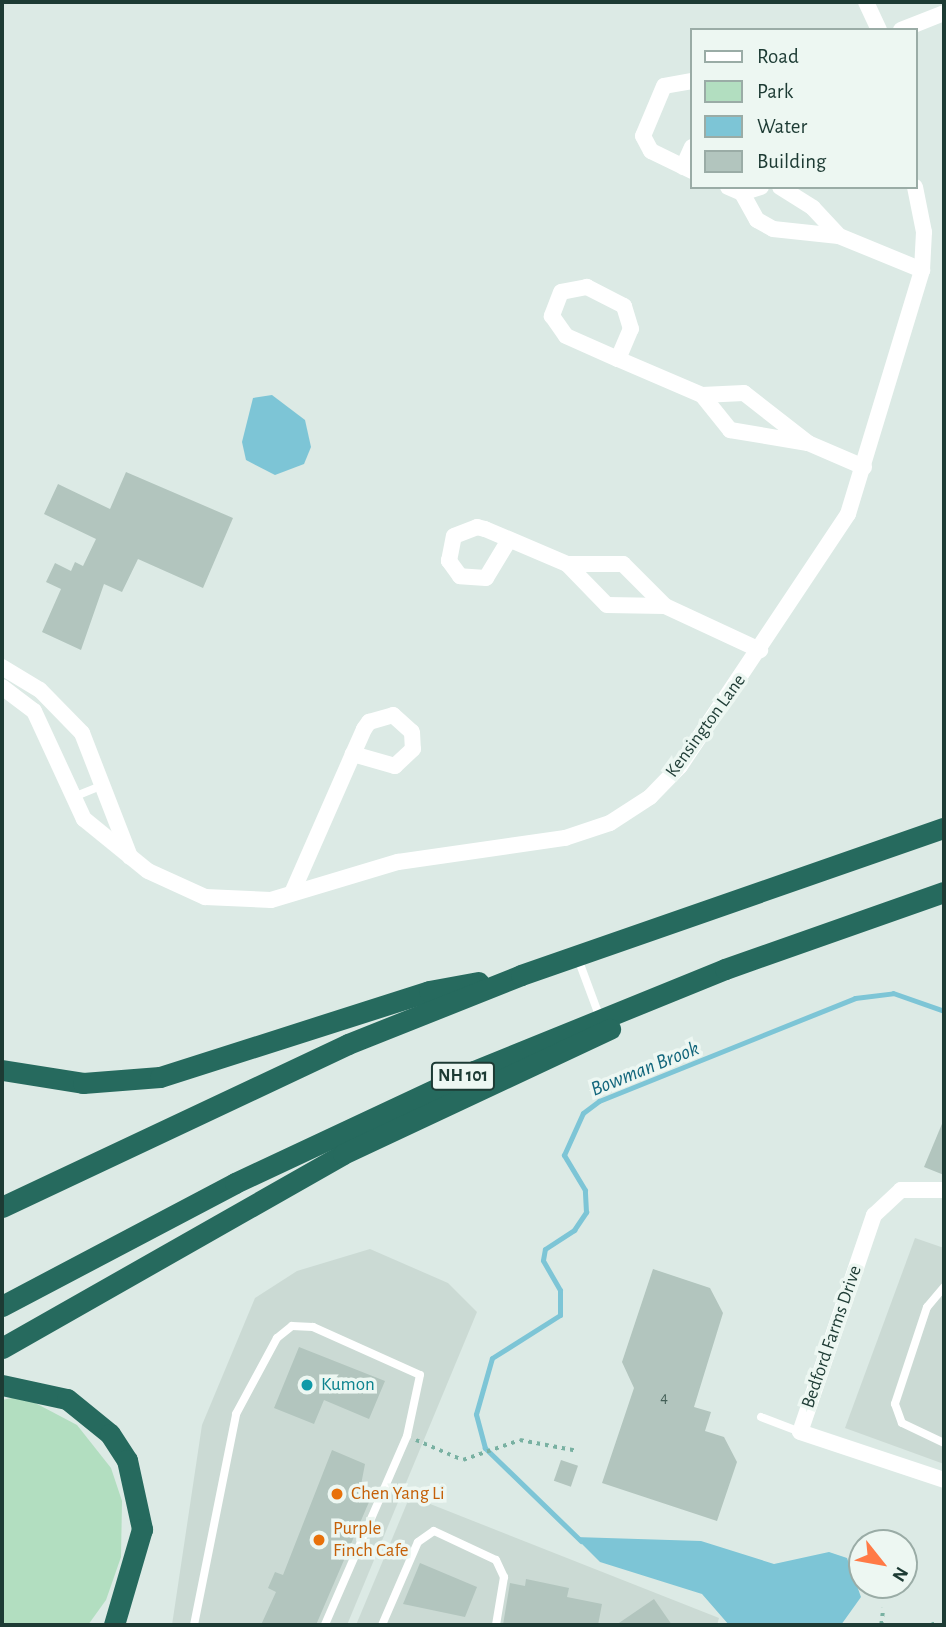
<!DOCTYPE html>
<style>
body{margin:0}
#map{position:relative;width:946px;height:1627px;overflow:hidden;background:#dceae5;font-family:"Alegreya Sans",sans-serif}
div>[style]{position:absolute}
.built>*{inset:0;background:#cbdad4}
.green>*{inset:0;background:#b2dec0}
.water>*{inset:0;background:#7dc5d6}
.stream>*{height:5px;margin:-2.5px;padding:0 2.5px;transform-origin:2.5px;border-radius:2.5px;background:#7dc5d6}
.building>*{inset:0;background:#b2c5be;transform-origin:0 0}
.path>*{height:3.5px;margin-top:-1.75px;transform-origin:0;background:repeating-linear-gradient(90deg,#79b1a2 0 3.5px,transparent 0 8.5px)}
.lane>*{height:8px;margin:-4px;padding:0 4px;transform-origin:4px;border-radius:4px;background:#fff}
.street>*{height:16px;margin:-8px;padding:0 8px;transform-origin:8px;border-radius:8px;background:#fff}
.highway>*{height:21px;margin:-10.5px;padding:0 10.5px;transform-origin:10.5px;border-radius:10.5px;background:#266a5e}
.dots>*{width:19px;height:19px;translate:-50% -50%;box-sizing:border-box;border:4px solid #edf7f2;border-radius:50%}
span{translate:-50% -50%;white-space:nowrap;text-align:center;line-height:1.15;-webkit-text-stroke:7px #edf7f2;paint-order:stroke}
.number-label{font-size:16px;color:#425e56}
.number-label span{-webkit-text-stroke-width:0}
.shield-label span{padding:2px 5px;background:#edf7f2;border:2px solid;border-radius:5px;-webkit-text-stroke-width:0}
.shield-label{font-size:18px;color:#1d3b34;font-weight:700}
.street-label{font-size:19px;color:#1d3b34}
.culture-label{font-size:19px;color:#0d838f}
.left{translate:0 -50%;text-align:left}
.food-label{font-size:19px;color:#c56008}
.water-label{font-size:21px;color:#12667c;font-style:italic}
.frame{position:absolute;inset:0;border:4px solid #1d3b34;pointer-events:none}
.legend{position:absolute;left:690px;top:28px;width:228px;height:161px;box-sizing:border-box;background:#edf7f2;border:2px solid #9aaca6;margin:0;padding:9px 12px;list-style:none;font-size:21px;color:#1d3b34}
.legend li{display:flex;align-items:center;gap:14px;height:35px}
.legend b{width:35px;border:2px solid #9aaca6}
.north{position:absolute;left:848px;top:1529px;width:70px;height:70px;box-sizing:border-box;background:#edf7f2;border:2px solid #9aaca6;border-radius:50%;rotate:121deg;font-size:19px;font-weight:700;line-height:28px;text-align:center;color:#1d3b34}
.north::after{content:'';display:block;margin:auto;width:24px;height:32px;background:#ff7a46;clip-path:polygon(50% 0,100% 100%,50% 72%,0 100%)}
</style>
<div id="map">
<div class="built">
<div style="clip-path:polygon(915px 1238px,944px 1248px,944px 1464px,845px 1428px)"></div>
<div style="clip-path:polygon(370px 1249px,448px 1283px,477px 1312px,347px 1625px,172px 1625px,202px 1425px,255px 1298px,297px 1271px)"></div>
<div style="clip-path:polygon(410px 1496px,719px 1618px,717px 1625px,356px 1625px)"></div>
</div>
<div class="green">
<div style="clip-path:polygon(22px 1396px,77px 1425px,111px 1468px,122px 1501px,121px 1557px,106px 1600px,88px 1625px,2px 1625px,2px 1400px)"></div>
</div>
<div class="water">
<div style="clip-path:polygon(272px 395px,305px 420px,311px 447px,304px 464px,275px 475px,246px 460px,242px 442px,253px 398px)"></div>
<div style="clip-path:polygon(575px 1537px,701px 1541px,774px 1564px,829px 1552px,847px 1558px,861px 1597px,841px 1625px,729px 1625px,702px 1594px,600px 1562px)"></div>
</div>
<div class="stream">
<div style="left:581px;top:1541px;width:134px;rotate:-135.9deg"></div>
<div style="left:485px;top:1448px;width:35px;rotate:-105deg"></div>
<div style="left:476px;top:1414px;width:58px;rotate:-74.1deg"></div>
<div style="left:492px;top:1358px;width:80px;rotate:-32.3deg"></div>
<div style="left:560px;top:1315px;width:25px;rotate:-90deg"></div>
<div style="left:560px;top:1290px;width:34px;rotate:-120deg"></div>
<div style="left:543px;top:1260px;width:11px;rotate:-80deg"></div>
<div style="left:545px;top:1249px;width:35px;rotate:-33deg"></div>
<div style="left:574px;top:1230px;width:22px;rotate:-56deg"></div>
<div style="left:586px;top:1212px;width:22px;rotate:-93deg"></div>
<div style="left:585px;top:1190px;width:41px;rotate:-121deg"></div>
<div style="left:564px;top:1155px;width:46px;rotate:-65.7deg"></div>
<div style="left:583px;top:1113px;width:20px;rotate:-37deg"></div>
<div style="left:599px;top:1101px;width:276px;rotate:-21.9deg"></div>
<div style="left:855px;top:998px;width:38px;rotate:-7deg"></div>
<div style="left:893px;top:993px;width:54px;rotate:19.4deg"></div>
</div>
<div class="building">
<div style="clip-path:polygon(126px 472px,233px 518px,203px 588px,138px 559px,122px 592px,104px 584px,81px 650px,42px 632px,61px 589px,46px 582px,55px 563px,71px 571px,75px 562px,83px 566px,96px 539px,44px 514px,58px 484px,110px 509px)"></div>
<div style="clip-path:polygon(944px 1119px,944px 1175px,924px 1167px)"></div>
<div style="clip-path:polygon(653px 1269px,710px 1288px,723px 1313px,694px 1407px,711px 1412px,705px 1431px,724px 1437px,737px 1462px,717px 1521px,602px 1483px,634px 1388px,622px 1362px)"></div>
<div style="clip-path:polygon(299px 1347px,385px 1381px,369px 1419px,324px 1400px,314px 1424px,274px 1408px)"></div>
<div style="clip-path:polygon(332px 1450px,365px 1464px,360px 1490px,372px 1495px,316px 1625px,261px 1625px,276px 1592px,268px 1588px,275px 1572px,283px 1575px)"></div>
<div style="left:561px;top:1460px;width:18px;height:22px;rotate:19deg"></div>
<div style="clip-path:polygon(420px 1563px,477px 1587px,465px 1617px,403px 1604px)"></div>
<div style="clip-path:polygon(526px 1579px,569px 1588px,567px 1597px,602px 1604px,598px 1625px,503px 1625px,510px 1583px,525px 1586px)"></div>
<div style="clip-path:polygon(654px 1599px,672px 1625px,616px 1625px)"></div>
</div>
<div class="path">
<div style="left:416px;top:1440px;width:51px;rotate:23.1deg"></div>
<div style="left:463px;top:1460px;width:60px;rotate:-19.3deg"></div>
<div style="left:520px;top:1440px;width:59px;rotate:10.7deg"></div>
<div style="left:881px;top:1625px;width:17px;rotate:-83deg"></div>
<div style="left:931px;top:1625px;width:7px;rotate:-27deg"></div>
</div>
<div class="lane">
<div style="left:71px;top:798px;width:35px;rotate:-22deg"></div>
<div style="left:577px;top:956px;width:66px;rotate:69.6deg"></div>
<div style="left:944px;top:1287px;width:26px;rotate:130deg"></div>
<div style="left:927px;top:1307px;width:102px;rotate:108.3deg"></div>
<div style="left:895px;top:1404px;width:20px;rotate:70deg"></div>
<div style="left:902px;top:1423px;width:47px;rotate:25.5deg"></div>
<div style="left:761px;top:1417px;width:42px;rotate:21deg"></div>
<div style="left:194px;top:1625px;width:215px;rotate:-78.7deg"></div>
<div style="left:236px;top:1414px;width:86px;rotate:-61.7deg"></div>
<div style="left:277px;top:1338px;width:19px;rotate:-39deg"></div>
<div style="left:292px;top:1326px;width:21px;rotate:3deg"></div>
<div style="left:313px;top:1327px;width:117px;rotate:24.2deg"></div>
<div style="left:420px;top:1375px;width:62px;rotate:102deg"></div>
<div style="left:407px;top:1436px;width:206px;rotate:113.5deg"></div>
<div style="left:382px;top:1625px;width:90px;rotate:-66.6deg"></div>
<div style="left:418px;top:1542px;width:19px;rotate:-35deg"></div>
<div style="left:434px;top:1531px;width:68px;rotate:25.1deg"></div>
<div style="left:496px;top:1560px;width:19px;rotate:65deg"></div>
<div style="left:504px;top:1577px;width:49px;rotate:99.5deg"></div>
</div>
<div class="street">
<div style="left:866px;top:2px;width:31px;rotate:65deg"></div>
<div style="left:901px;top:30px;width:46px;rotate:-21.6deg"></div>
<div style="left:692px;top:81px;width:28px;rotate:170deg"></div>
<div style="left:664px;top:86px;width:54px;rotate:112.8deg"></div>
<div style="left:643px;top:136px;width:17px;rotate:62deg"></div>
<div style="left:651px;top:151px;width:46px;rotate:26deg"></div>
<div style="left:683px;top:167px;width:22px;rotate:-66deg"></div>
<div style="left:728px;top:187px;width:15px;rotate:23deg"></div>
<div style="left:742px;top:193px;width:31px;rotate:61deg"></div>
<div style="left:757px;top:220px;width:18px;rotate:29deg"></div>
<div style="left:773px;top:229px;width:66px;rotate:6.1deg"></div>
<div style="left:839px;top:236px;width:90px;rotate:22.3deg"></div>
<div style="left:780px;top:187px;width:39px;rotate:32deg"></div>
<div style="left:813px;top:208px;width:38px;rotate:47deg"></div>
<div style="left:742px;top:193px;width:20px;rotate:-18deg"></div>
<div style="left:618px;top:359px;width:33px;rotate:-67deg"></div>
<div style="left:631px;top:329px;width:24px;rotate:-107deg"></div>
<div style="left:624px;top:306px;width:42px;rotate:-152.8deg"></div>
<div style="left:587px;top:287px;width:26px;rotate:169deg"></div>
<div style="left:561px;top:292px;width:26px;rotate:111deg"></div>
<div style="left:552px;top:316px;width:24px;rotate:55deg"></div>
<div style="left:566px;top:336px;width:57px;rotate:23.9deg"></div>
<div style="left:618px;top:359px;width:91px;rotate:23.2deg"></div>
<div style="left:702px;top:395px;width:42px;rotate:-2.7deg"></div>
<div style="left:744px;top:393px;width:81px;rotate:38deg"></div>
<div style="left:702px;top:395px;width:45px;rotate:51.3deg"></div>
<div style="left:730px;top:430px;width:79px;rotate:9.5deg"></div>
<div style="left:808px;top:443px;width:61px;rotate:23.2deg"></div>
<div style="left:509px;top:540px;width:44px;rotate:121.2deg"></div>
<div style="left:486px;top:578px;width:26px;rotate:-176deg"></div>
<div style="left:460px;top:576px;width:19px;rotate:-126deg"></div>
<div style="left:449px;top:561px;width:25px;rotate:-79deg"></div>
<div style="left:454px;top:536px;width:25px;rotate:-21deg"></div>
<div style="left:477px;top:527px;width:8px;rotate:14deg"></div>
<div style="left:485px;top:529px;width:89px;rotate:23.1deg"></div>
<div style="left:567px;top:564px;width:57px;rotate:45.7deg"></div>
<div style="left:607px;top:605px;width:58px;rotate:1deg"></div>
<div style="left:567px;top:564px;width:56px"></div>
<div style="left:623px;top:564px;width:59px;rotate:45deg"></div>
<div style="left:665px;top:606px;width:105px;rotate:24.9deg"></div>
<div style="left:2px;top:667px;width:44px;rotate:31.2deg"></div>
<div style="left:40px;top:690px;width:60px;rotate:45.7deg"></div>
<div style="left:82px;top:733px;width:133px;rotate:68.8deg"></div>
<div style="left:2px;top:687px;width:40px;rotate:37deg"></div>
<div style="left:34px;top:711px;width:119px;rotate:65.2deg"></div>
<div style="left:84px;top:819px;width:82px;rotate:39.1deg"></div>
<div style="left:148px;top:871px;width:63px;rotate:24.5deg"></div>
<div style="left:205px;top:897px;width:66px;rotate:2.6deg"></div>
<div style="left:271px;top:900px;width:133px;rotate:-16.7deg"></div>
<div style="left:398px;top:862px;width:169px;rotate:-8.2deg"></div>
<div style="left:565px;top:838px;width:47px;rotate:-18.4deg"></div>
<div style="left:610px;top:823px;width:48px;rotate:-33deg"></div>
<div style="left:650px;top:797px;width:43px;rotate:-45.9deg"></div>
<div style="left:680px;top:766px;width:303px;rotate:-56.3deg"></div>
<div style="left:848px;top:514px;width:255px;rotate:-73.1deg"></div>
<div style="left:922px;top:270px;width:38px;rotate:-87deg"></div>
<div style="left:924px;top:232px;width:46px;rotate:-101.3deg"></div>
<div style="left:292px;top:893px;width:152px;rotate:-66.3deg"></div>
<div style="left:353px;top:754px;width:27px;rotate:-66deg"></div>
<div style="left:364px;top:729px;width:9px;rotate:-54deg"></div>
<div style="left:369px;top:722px;width:25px;rotate:-16deg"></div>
<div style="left:393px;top:715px;width:25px;rotate:42deg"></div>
<div style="left:412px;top:732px;width:17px;rotate:87deg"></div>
<div style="left:413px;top:749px;width:25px;rotate:137deg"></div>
<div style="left:395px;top:766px;width:44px;rotate:-164.1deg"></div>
<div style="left:944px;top:1190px;width:43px;rotate:180deg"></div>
<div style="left:901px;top:1190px;width:37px;rotate:137deg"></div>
<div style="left:874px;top:1215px;width:229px;rotate:108.8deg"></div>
<div style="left:800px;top:1432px;width:152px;rotate:18.4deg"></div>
</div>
<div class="highway">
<div style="left:2px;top:1070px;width:82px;rotate:9.1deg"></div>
<div style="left:83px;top:1083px;width:77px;rotate:-4.5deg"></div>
<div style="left:160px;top:1077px;width:282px;rotate:-17.7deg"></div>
<div style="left:429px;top:991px;width:50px;rotate:-10.4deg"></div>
<div style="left:2px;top:1207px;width:382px;rotate:-25.2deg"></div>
<div style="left:348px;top:1044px;width:186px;rotate:-21.7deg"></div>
<div style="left:521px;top:975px;width:448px;rotate:-19.2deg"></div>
<div style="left:2px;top:1306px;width:263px;rotate:-27.8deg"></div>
<div style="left:235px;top:1183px;width:264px;rotate:-25.1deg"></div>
<div style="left:474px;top:1071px;width:271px;rotate:-22.1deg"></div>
<div style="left:725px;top:969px;width:232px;rotate:-19.4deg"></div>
<div style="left:2px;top:1348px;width:392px;rotate:-29.6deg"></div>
<div style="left:343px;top:1154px;width:295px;rotate:-25.1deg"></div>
<div style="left:2px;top:1385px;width:66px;rotate:12.2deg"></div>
<div style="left:67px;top:1399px;width:55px;rotate:39.1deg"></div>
<div style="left:110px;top:1434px;width:31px;rotate:57deg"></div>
<div style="left:127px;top:1460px;width:71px;rotate:77.7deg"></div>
<div style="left:142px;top:1529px;width:100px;rotate:106.3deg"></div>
</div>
<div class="dots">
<div style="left:307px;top:1385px;background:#0f9aa8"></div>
<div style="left:337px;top:1494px;background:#e8710a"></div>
<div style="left:319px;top:1540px;background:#e8710a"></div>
</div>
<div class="number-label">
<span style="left:664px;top:1397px">4</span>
</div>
<div class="shield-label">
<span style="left:463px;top:1076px">NH 101</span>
</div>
<div class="street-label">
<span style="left:706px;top:726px;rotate:-54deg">Kensington Lane</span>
<span style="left:832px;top:1337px;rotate:-71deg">Bedford Farms Drive</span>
</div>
<div class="culture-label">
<span class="left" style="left:321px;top:1385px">Kumon</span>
</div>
<div class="food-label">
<span class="left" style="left:351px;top:1494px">Chen Yang Li</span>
<span class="left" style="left:333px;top:1540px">Purple<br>Finch Cafe</span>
</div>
<div class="water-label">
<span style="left:645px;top:1069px;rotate:-22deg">Bowman Brook</span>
</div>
<div class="frame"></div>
<ul class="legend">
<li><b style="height:9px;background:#fff"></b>Road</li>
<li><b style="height:19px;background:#b2dec0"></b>Park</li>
<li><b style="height:19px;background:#7dc5d6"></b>Water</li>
<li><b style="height:19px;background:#b2c5be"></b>Building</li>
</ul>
<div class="north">N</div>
</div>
